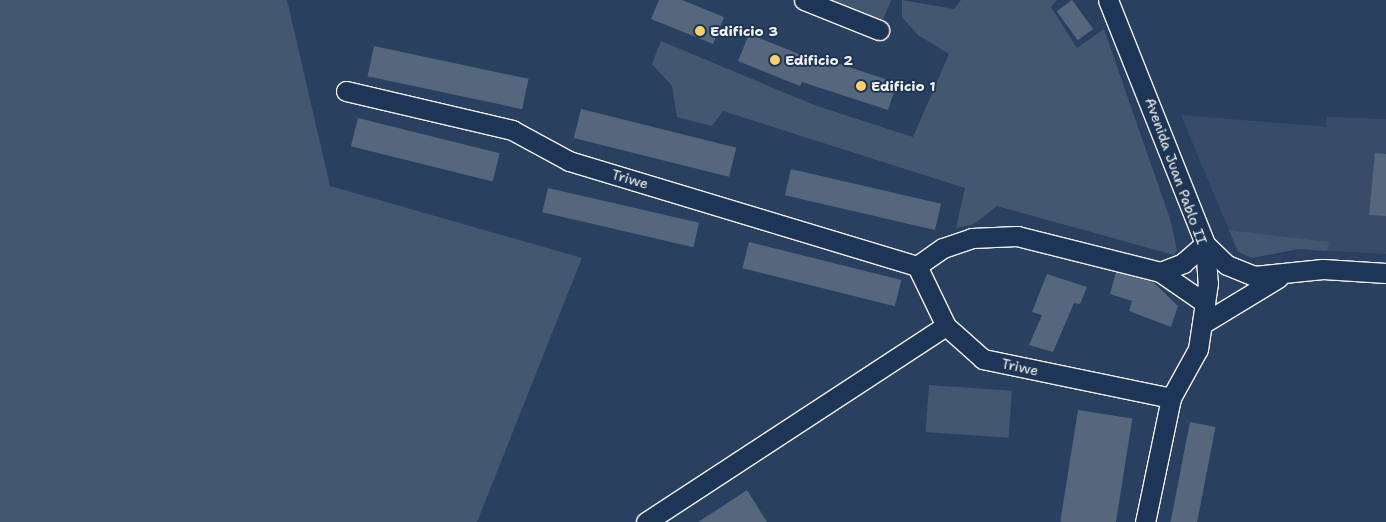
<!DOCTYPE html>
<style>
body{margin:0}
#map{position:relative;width:1386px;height:522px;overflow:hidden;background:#2a4060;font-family:"Shantell Sans",sans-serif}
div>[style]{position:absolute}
.built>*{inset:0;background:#374c69}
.green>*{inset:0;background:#445771;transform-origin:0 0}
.building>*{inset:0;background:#56677d;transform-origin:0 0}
.roads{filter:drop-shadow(1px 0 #f4f1e8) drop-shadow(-1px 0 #f4f1e8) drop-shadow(0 1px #f4f1e8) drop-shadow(0 -1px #f4f1e8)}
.minor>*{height:19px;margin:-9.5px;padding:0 9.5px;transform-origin:9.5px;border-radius:9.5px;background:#1d3557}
.dots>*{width:14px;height:14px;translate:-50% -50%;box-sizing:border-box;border:2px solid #1d3557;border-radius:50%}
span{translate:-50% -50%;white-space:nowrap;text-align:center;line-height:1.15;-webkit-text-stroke:4px #1d3557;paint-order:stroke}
.poi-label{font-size:14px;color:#f4f1e8;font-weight:700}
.left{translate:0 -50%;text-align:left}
.street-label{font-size:14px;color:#f4f1e8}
</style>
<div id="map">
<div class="built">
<div style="clip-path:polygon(1181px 115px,1326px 127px,1327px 117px,1386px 119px,1386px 254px,1298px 249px,1252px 258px,1238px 252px)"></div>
</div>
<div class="green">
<div style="clip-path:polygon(0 0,287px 0,330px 186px,582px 258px,477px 522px,0 522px)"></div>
<div style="clip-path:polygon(825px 0,891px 0,882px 23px)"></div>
<div style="clip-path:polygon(902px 0,954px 9px,961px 0,1057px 0,1051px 7px,1077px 48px,1104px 29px,1171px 222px,1177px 250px,1174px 255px,997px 206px,974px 224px,956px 228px,965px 188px,723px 111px,712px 126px,677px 117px,672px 86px,652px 64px,661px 41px,814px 105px,913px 137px,949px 54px,918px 35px,902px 17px)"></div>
<div style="clip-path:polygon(1229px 230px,1329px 242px,1327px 251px,1298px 249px,1252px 258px,1238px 252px)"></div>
<div style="left:929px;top:385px;width:83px;height:47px;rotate:4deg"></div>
</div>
<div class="building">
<div style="clip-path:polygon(659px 0,682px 0,724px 17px,713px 44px,651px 19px)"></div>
<div style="left:1072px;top:0;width:36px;height:19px;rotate:54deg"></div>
<div style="clip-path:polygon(749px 34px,832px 67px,834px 62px,897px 83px,888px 110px,802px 82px,800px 86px,738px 61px)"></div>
<div style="left:374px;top:46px;width:158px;height:31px;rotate:12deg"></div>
<div style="left:581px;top:109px;width:160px;height:30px;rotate:14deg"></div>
<div style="left:358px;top:118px;width:146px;height:29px;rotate:14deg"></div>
<div style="clip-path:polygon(1375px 153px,1386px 154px,1386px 216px,1369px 215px)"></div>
<div style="left:791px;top:169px;width:154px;height:27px;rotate:13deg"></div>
<div style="left:548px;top:188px;width:155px;height:25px;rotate:13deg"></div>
<div style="left:749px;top:242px;width:157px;height:27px;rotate:14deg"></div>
<div style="clip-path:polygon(1116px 272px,1153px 282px,1178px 306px,1171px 327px,1129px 311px,1132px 301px,1110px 294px)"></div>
<div style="clip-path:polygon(1047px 274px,1087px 287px,1080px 304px,1074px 303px,1053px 352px,1029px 345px,1042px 315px,1032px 312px)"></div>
<div style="left:1078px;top:410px;width:55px;height:113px;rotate:9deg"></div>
<div style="left:1190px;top:422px;width:26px;height:102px;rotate:11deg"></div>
<div style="clip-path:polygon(747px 490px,767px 522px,698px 522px,726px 504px)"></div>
</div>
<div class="roads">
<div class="minor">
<div style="left:804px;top:0;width:81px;rotate:21.8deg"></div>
<div style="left:1108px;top:0;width:263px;rotate:68.3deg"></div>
<div style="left:1205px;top:244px;width:39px;rotate:86deg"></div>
<div style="left:1208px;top:283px;width:67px;rotate:98.6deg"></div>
<div style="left:1198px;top:349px;width:56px;rotate:118.9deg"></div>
<div style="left:1171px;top:398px;width:127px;rotate:101.8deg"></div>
<div style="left:346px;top:91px;width:171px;rotate:13.2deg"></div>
<div style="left:512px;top:130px;width:65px;rotate:28.5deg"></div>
<div style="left:569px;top:161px;width:363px;rotate:16.8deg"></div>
<div style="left:917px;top:266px;width:67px;rotate:64.2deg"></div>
<div style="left:946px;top:326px;width:50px;rotate:41.7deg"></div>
<div style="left:983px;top:359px;width:192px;rotate:11.7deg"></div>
<div style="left:917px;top:266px;width:32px;rotate:-35deg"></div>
<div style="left:943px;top:248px;width:31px;rotate:-19deg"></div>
<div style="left:972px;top:238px;width:45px;rotate:-2.5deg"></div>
<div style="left:1017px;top:236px;width:147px;rotate:14.1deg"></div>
<div style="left:1160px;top:272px;width:55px;rotate:34.6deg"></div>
<div style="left:1160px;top:272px;width:25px;rotate:-21deg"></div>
<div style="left:1183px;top:263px;width:29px;rotate:-41deg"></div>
<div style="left:1205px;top:244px;width:30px;rotate:44deg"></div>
<div style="left:1227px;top:265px;width:29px;rotate:22deg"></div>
<div style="left:1254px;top:276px;width:69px;rotate:-5.8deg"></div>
<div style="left:1323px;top:269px;width:63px;rotate:3.6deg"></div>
<div style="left:1202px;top:324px;width:89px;rotate:-31.2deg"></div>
<div style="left:646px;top:522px;width:358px;rotate:-33.2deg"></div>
</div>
</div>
<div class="dots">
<div style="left:700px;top:31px;background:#ffd166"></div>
<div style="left:775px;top:60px;background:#ffd166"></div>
<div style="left:861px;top:86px;background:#ffd166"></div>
</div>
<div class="poi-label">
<span class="left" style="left:710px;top:31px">Edificio 3</span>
<span class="left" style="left:785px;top:60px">Edificio 2</span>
<span class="left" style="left:871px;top:86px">Edificio 1</span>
</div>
<div class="street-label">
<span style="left:1176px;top:171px;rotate:70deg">Avenida Juan Pablo II</span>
<span style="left:630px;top:179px;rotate:16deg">Triwe</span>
<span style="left:1020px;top:367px;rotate:12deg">Triwe</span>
</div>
</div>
